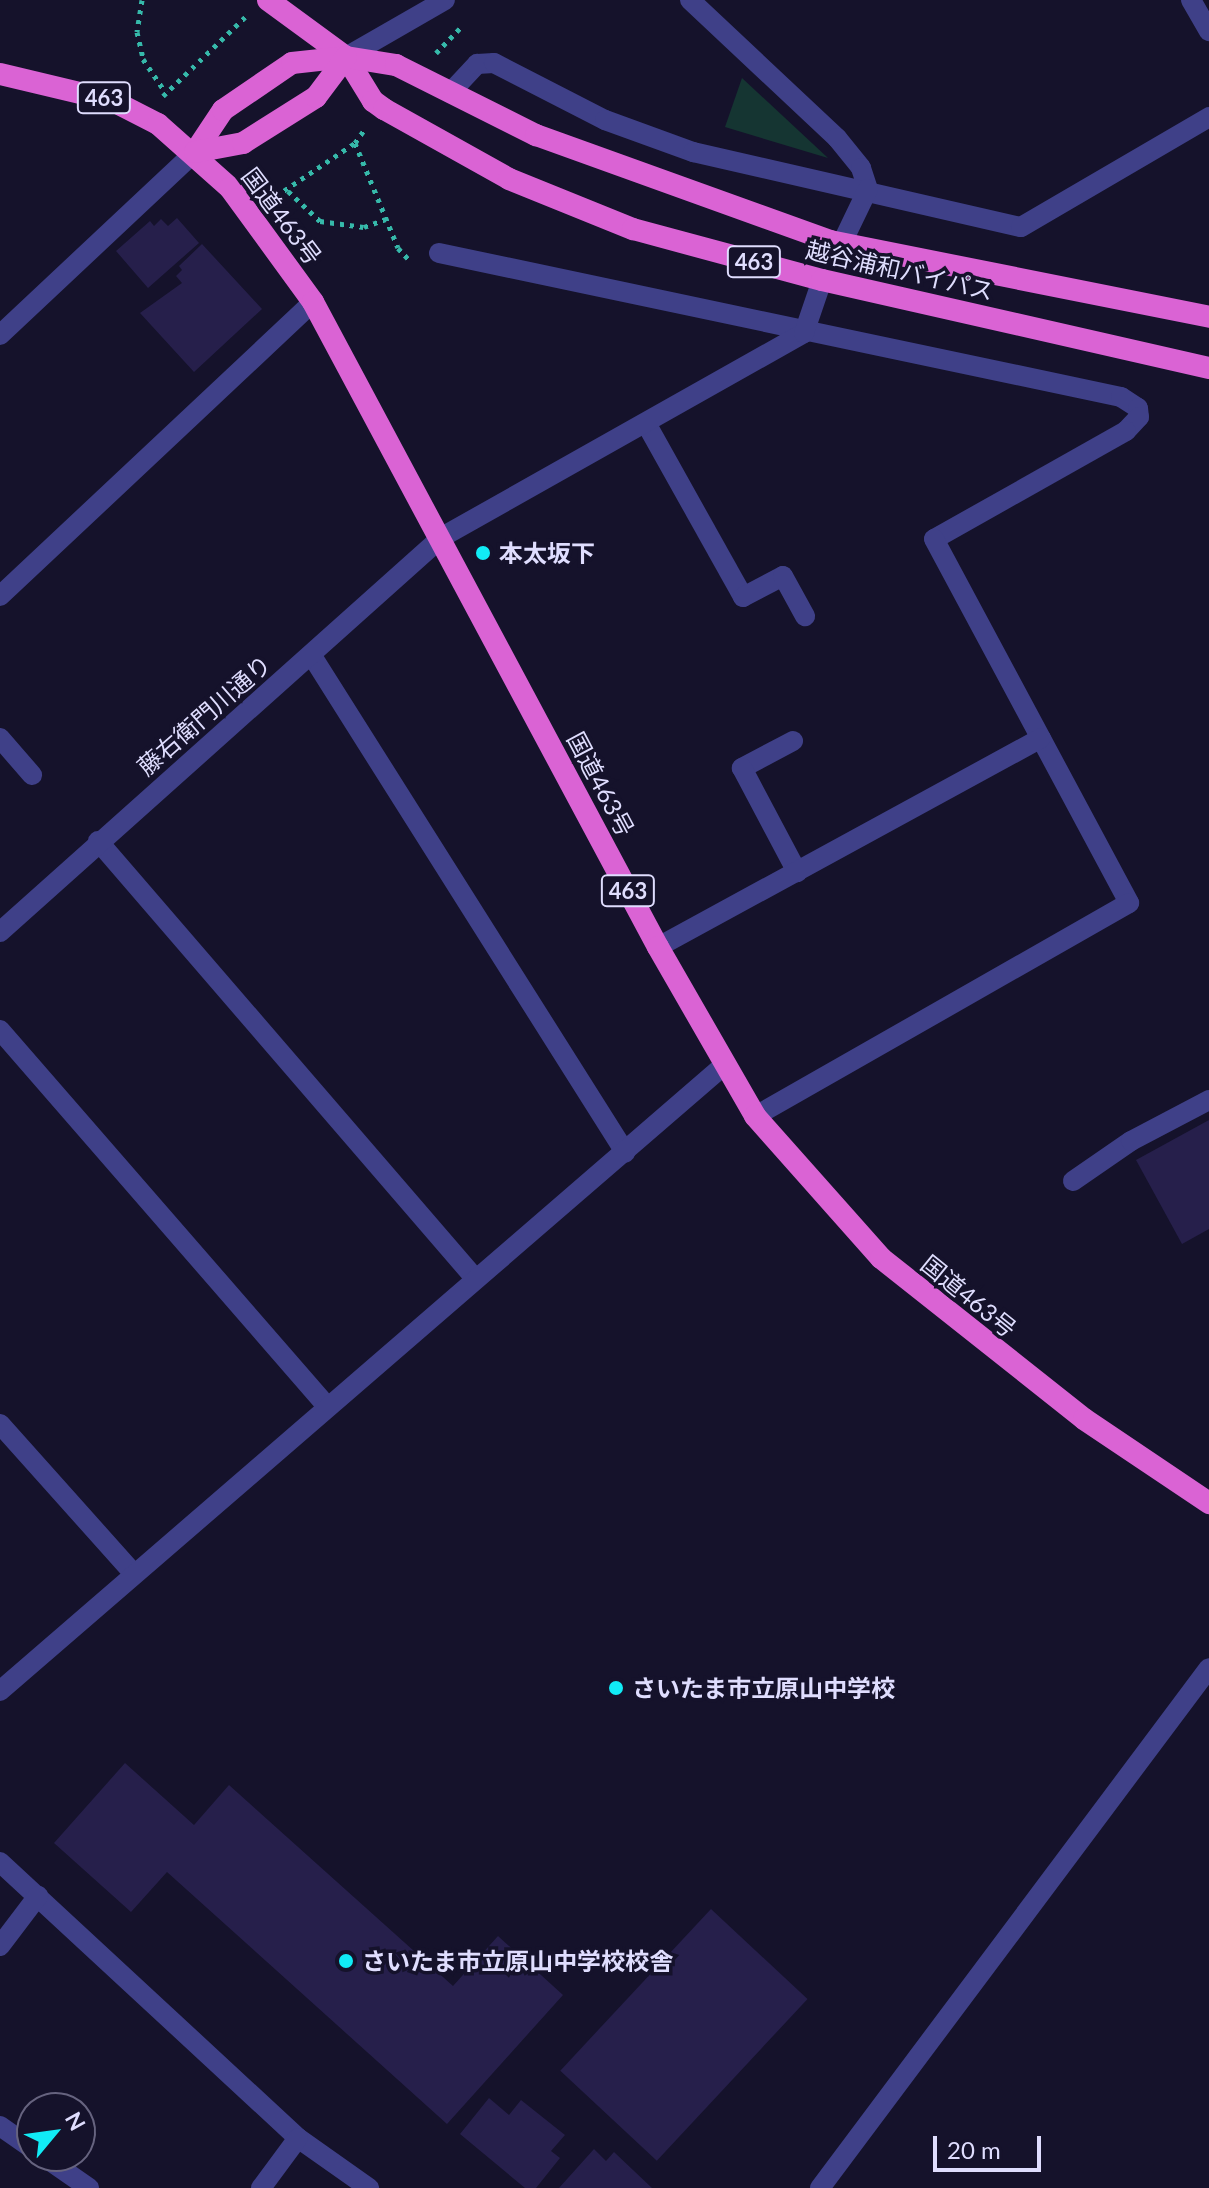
<!DOCTYPE html>
<meta charset="utf-8">
<style>
body{margin:0}
#map{position:relative;width:1209px;height:2188px;overflow:hidden;background:#15122b;font-family:Lato,"Noto Sans JP",sans-serif}
div>[style]{position:absolute}
.green>*{inset:0;background:#153532}
.building>*{inset:0;background:#261f4b;transform-origin:0 0}
.path>*{height:5px;margin-top:-2.5px;transform-origin:0;background:repeating-linear-gradient(90deg,#36b9aa 0 4px,transparent 0 10px)}
.pedestrian>*{height:20px;margin:-10px;padding:0 10px;transform-origin:10px;border-radius:10px;background:#3f4088}
.minor>*{height:20px;margin:-10px;padding:0 10px;transform-origin:10px;border-radius:10px;background:#3f4088}
.tertiary>*{height:20px;margin:-10px;padding:0 10px;transform-origin:10px;border-radius:10px;background:#3f4088}
.trunk>*{height:22px;margin:-11px;padding:0 11px;transform-origin:11px;border-radius:11px;background:#da63d4}
.dots>*{width:22px;height:22px;translate:-50% -50%;box-sizing:border-box;border:4px solid #15122b;border-radius:50%}
span{translate:-50% -50%;white-space:nowrap;text-align:center;line-height:1.15;-webkit-text-stroke:7px #15122b;paint-order:stroke}
.shield-label span{padding:2px 6px;background:#15122b;border:2px solid;border-radius:6px;-webkit-text-stroke-width:0}
.shield-label{font-size:22px;color:#dfddfe;font-weight:700}
.street-label{font-size:24px;color:#dfddfe}
.poi-label{font-size:24px;color:#dfddfe;font-weight:700}
.left{translate:0 -50%;text-align:left}
.north{position:absolute;left:16px;top:2092px;width:80px;height:80px;box-sizing:border-box;background:#15122b;border:2px solid #66637f;border-radius:50%;rotate:61deg;font-size:22px;font-weight:700;line-height:32px;text-align:center;color:#dfddfe}
.north::after{content:'';display:block;margin:auto;width:28px;height:36px;background:#11ebf6;clip-path:polygon(50% 0,100% 100%,50% 72%,0 100%)}
.scale{position:absolute;left:933px;top:2136px;width:108px;height:36px;box-sizing:border-box;border:4px solid #dfddfe;border-top:0;padding-left:10px;font-size:24px;line-height:28px;white-space:nowrap;color:#dfddfe;-webkit-text-stroke:6px #15122b;paint-order:stroke}
</style>
<div id="map">
<div class="green">
<div style="clip-path:polygon(742px 78px,828px 158px,725px 127px)"></div>
</div>
<div class="building">
<div style="clip-path:polygon(177px 218px,199px 243px,148px 288px,116px 251px,150px 221px,154px 226px,161px 219px,168px 226px)"></div>
<div style="clip-path:polygon(202px 244px,262px 309px,194px 372px,140px 313px,182px 283px,176px 276px,182px 270px,179px 266px)"></div>
<div style="clip-path:polygon(1209px 1120px,1209px 1229px,1182px 1244px,1136px 1160px)"></div>
<div style="clip-path:polygon(125px 1763px,194px 1825px,229px 1785px,453px 1986px,498px 1936px,563px 1995px,447px 2124px,167px 1872px,131px 1912px,54px 1843px)"></div>
<div style="left:711px;top:1909px;width:132px;height:221px;rotate:43deg"></div>
<div style="clip-path:polygon(489px 2098px,509px 2115px,521px 2100px,565px 2135px,551px 2151px,560px 2158px,536px 2188px,525px 2188px,460px 2134px)"></div>
<div style="clip-path:polygon(594px 2149px,606px 2161px,614px 2152px,652px 2188px,559px 2188px)"></div>
</div>
<div class="path">
<div style="left:142px;top:0;width:32px;rotate:99deg"></div>
<div style="left:137px;top:32px;width:28px;rotate:77deg"></div>
<div style="left:143px;top:59px;width:40px;rotate:56deg"></div>
<div style="left:436px;top:53px;width:37px;rotate:-46deg"></div>
<div style="left:163px;top:96px;width:114px;rotate:-43.9deg"></div>
<div style="left:355px;top:143px;width:113px;rotate:67.7deg"></div>
<div style="left:398px;top:248px;width:18px;rotate:47deg"></div>
<div style="left:288px;top:191px;width:44px;rotate:43.2deg"></div>
<div style="left:320px;top:221px;width:44px;rotate:7.8deg"></div>
<div style="left:364px;top:227px;width:23px;rotate:-20deg"></div>
<div style="left:276px;top:196px;width:95px;rotate:-33.9deg"></div>
<div style="left:355px;top:143px;width:16px;rotate:-55deg"></div>
</div>
<div class="pedestrian">
<div style="left:690px;top:0;width:202px;rotate:43.2deg"></div>
<div style="left:837px;top:138px;width:38px;rotate:51deg"></div>
<div style="left:861px;top:168px;width:22px;rotate:72deg"></div>
</div>
<div class="minor">
<div style="left:1191px;top:0;width:36px;rotate:60deg"></div>
<div style="left:346px;top:57px;width:114px;rotate:-29.9deg"></div>
<div style="left:450px;top:93px;width:40px;rotate:-47deg"></div>
<div style="left:477px;top:64px;width:17px;rotate:-3deg"></div>
<div style="left:494px;top:63px;width:125px;rotate:27.2deg"></div>
<div style="left:605px;top:120px;width:94px;rotate:20deg"></div>
<div style="left:693px;top:152px;width:336px;rotate:12.9deg"></div>
<div style="left:1021px;top:227px;width:218px;rotate:-30.3deg"></div>
<div style="left:842px;top:243px;width:60px;rotate:-64.3deg"></div>
<div style="left:439px;top:253px;width:697px;rotate:11.92deg"></div>
<div style="left:1121px;top:397px;width:20px;rotate:33deg"></div>
<div style="left:1138px;top:408px;width:9px;rotate:84deg"></div>
<div style="left:1139px;top:417px;width:19px;rotate:133deg"></div>
<div style="left:1126px;top:431px;width:220px;rotate:150.6deg"></div>
<div style="left:934px;top:539px;width:413px;rotate:61.8deg"></div>
<div style="left:1129px;top:903px;width:430px;rotate:150.3deg"></div>
<div style="left:647px;top:425px;width:197px;rotate:60.8deg"></div>
<div style="left:743px;top:597px;width:45px;rotate:-27.7deg"></div>
<div style="left:783px;top:576px;width:46px;rotate:61.2deg"></div>
<div style="left:0;top:596px;width:429px;rotate:-43.2deg"></div>
<div style="left:312px;top:656px;width:587px;rotate:57.75deg"></div>
<div style="left:0;top:738px;width:49px;rotate:49.1deg"></div>
<div style="left:793px;top:741px;width:58px;rotate:152.1deg"></div>
<div style="left:742px;top:768px;width:118px;rotate:62.1deg"></div>
<div style="left:98px;top:841px;width:576px;rotate:49.23deg"></div>
<div style="left:0;top:932px;width:593px;rotate:-41.79deg"></div>
<div style="left:442px;top:537px;width:416px;rotate:-29.4deg"></div>
<div style="left:804px;top:333px;width:56px;rotate:-71.2deg"></div>
<div style="left:658px;top:947px;width:436px;rotate:-28.6deg"></div>
<div style="left:0;top:1030px;width:498px;rotate:49deg"></div>
<div style="left:1073px;top:1181px;width:70px;rotate:-34.6deg"></div>
<div style="left:1131px;top:1141px;width:88px;rotate:-27.7deg"></div>
<div style="left:0;top:1424px;width:201px;rotate:48.2deg"></div>
<div style="left:0;top:1862px;width:406px;rotate:42.8deg"></div>
<div style="left:298px;top:2138px;width:87px;rotate:35.2deg"></div>
<div style="left:0;top:1946px;width:63px;rotate:-52.8deg"></div>
<div style="left:0;top:2126px;width:39px;rotate:35deg"></div>
<div style="left:43px;top:2156px;width:56px;rotate:34.8deg"></div>
<div style="left:261px;top:2188px;width:62px;rotate:-53.5deg"></div>
<div style="left:820px;top:2188px;width:649px;rotate:-53.2deg"></div>
</div>
<div class="tertiary">
<div style="left:0;top:335px;width:267px;rotate:-43.2deg"></div>
<div style="left:0;top:1691px;width:956px;rotate:-40.84deg"></div>
</div>
<div class="trunk">
<div style="left:268px;top:0;width:97px;rotate:36.2deg"></div>
<div style="left:346px;top:57px;width:52px;rotate:58.5deg"></div>
<div style="left:373px;top:101px;width:14px;rotate:36deg"></div>
<div style="left:384px;top:109px;width:143px;rotate:29.2deg"></div>
<div style="left:509px;top:179px;width:134px;rotate:22deg"></div>
<div style="left:633px;top:229px;width:196px;rotate:15.1deg"></div>
<div style="left:822px;top:280px;width:397px;rotate:12.8deg"></div>
<div style="left:0;top:74px;width:116px;rotate:13.4deg"></div>
<div style="left:113px;top:101px;width:51px;rotate:27.1deg"></div>
<div style="left:158px;top:124px;width:96px;rotate:41.6deg"></div>
<div style="left:230px;top:188px;width:141px;rotate:53.9deg"></div>
<div style="left:313px;top:302px;width:731px;rotate:61.86deg"></div>
<div style="left:658px;top:947px;width:195px;rotate:60.1deg"></div>
<div style="left:755px;top:1116px;width:190px;rotate:48.4deg"></div>
<div style="left:881px;top:1258px;width:259px;rotate:38.4deg"></div>
<div style="left:1084px;top:1419px;width:151px;rotate:33.9deg"></div>
<div style="left:195px;top:152px;width:50px;rotate:-56.3deg"></div>
<div style="left:223px;top:110px;width:83px;rotate:-34.3deg"></div>
<div style="left:292px;top:63px;width:54px;rotate:-6.3deg"></div>
<div style="left:346px;top:57px;width:51px;rotate:9.1deg"></div>
<div style="left:396px;top:65px;width:157px;rotate:26.6deg"></div>
<div style="left:536px;top:135px;width:313px;rotate:19.8deg"></div>
<div style="left:830px;top:241px;width:387px;rotate:11.3deg"></div>
<div style="left:195px;top:152px;width:49px;rotate:-10.6deg"></div>
<div style="left:243px;top:143px;width:86px;rotate:-32.2deg"></div>
<div style="left:316px;top:97px;width:50px;rotate:-53.1deg"></div>
</div>
<div class="dots">
<div style="left:483px;top:553px;background:#11ebf6"></div>
<div style="left:616px;top:1688px;background:#11ebf6"></div>
<div style="left:346px;top:1961px;background:#11ebf6"></div>
</div>
<div class="shield-label">
<span style="left:104px;top:98px">463</span>
<span style="left:754px;top:262px">463</span>
<span style="left:628px;top:891px">463</span>
</div>
<div class="street-label">
<span style="left:282px;top:216px;rotate:53deg">国道463号</span>
<span style="left:900px;top:270px;rotate:13deg">越谷浦和バイパス</span>
<span style="left:204px;top:715px;rotate:-41deg">藤右衛門川通り</span>
<span style="left:601px;top:784px;rotate:62deg">国道463号</span>
<span style="left:969px;top:1296px;rotate:39deg">国道463号</span>
</div>
<div class="poi-label">
<span class="left" style="left:499px;top:553px">本太坂下</span>
<span class="left" style="left:632px;top:1688px">さいたま市立原山中学校</span>
<span class="left" style="left:362px;top:1961px">さいたま市立原山中学校校舎</span>
</div>
<div class="north">N</div>
<div class="scale">20 m</div>
</div>
